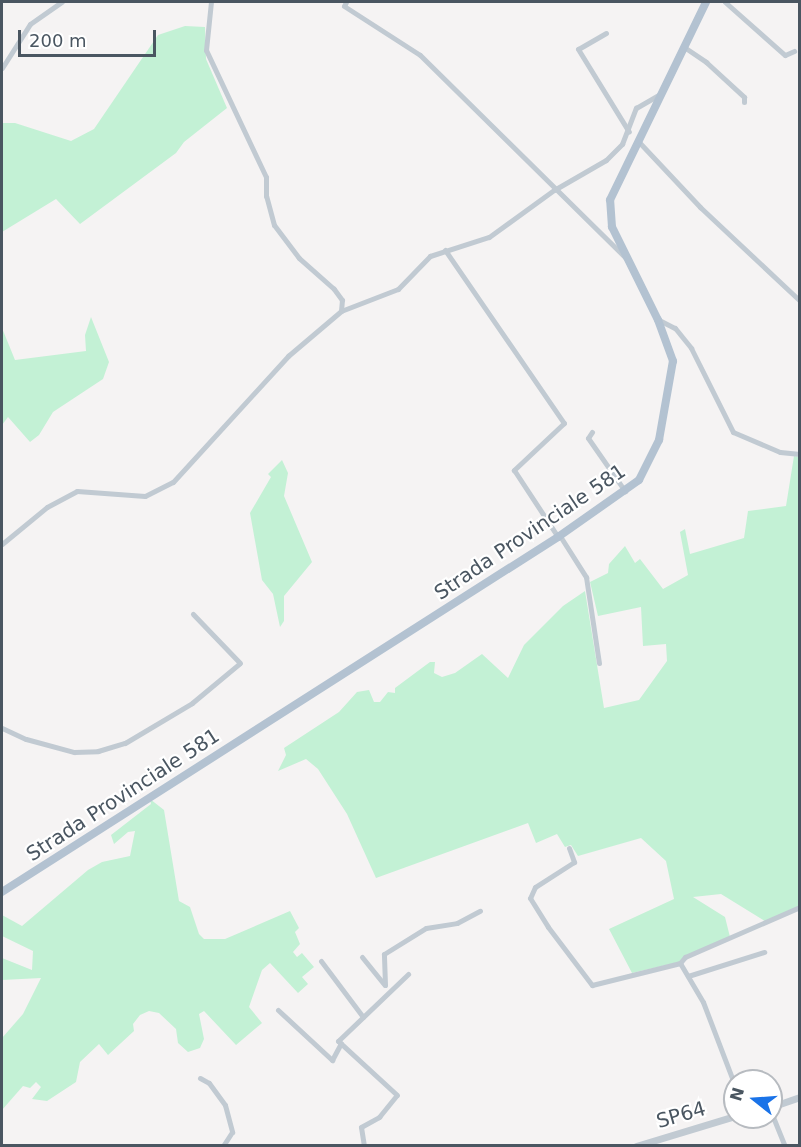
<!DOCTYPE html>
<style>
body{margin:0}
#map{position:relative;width:801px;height:1147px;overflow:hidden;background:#f5f3f3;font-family:"DejaVu Sans",sans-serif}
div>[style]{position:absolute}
.green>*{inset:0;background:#c3f1d5}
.minor>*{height:5px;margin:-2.5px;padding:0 2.5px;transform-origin:2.5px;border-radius:2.5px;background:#c1cad2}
.tertiary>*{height:7px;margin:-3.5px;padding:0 3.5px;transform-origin:3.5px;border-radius:3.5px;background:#c1cad2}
.primary>*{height:8px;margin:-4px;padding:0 4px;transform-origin:4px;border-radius:4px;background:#b3c2d1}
span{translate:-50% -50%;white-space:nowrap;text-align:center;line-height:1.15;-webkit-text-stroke:4.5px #fff;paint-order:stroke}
.street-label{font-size:20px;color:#4a5661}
.frame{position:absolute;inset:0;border:3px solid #4a5661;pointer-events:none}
.north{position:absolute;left:723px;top:1069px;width:60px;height:60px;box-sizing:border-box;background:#fff;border:2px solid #b7bbc0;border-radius:50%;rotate:287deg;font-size:16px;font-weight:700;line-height:24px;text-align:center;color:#4a5661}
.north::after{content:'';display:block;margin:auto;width:21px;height:27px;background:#1a73e8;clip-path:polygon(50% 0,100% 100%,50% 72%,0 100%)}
.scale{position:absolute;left:18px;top:30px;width:138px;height:27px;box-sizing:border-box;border:3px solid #4a5661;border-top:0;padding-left:8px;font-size:18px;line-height:21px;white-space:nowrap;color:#4a5661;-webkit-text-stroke:4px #fff;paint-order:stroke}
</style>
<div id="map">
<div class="green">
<div style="clip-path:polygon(185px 26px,205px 27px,206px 59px,227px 108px,184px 142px,176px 153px,80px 224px,56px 199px,2px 232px,2px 123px,15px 123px,71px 141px,94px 129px,158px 35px)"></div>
<div style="clip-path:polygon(91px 317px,109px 362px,103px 379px,53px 412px,39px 435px,30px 442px,8px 417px,2px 425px,2px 328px,15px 360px,86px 351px,85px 335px)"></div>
<div style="clip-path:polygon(794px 456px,799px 457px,799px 907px,768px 923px,721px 894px,693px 897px,725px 917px,730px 937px,679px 962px,632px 973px,609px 929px,674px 899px,666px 861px,641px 838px,578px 856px,571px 845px,565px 847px,557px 834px,536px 843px,528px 823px,376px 878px,347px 814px,318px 769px,306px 759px,278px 771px,286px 755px,284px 748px,339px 712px,357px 692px,369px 690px,374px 702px,380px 702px,388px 692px,395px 693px,395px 688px,430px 662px,435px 662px,434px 673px,442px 677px,455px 673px,482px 654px,508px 678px,524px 645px,563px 606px,585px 591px,604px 708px,639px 700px,667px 661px,666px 644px,643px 646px,641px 607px,598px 616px,590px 582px,608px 573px,609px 564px,625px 546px,635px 563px,640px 559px,663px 589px,688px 575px,680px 532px,685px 529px,690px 554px,744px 538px,748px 511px,786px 506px)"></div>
<div style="clip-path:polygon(282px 460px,288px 473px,284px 496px,312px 562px,284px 596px,284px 621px,280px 627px,273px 594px,262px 580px,250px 513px,271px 477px,268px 474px)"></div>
<div style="clip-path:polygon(150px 799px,164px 810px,179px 901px,190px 907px,199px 934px,204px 939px,225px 939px,290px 911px,299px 928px,295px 932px,300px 944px,293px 952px,297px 957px,302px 953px,314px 967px,302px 977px,308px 984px,298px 993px,270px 963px,262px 970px,249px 1007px,262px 1023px,236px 1045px,204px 1011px,199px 1014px,204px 1039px,200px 1048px,188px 1052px,178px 1043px,176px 1029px,159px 1013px,149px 1011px,140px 1015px,133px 1024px,134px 1031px,108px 1055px,99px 1044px,80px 1062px,76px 1082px,47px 1101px,32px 1099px,41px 1087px,36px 1082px,30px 1088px,23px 1086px,2px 1110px,2px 1038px,23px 1014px,41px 978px,2px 980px,2px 958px,32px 970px,33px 951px,2px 936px,2px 915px,22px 926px,88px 870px,102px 862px,130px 856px,135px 831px,128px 832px,114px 844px,111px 835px,151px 804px)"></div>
</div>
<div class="minor">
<div style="left:346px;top:2px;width:4px;rotate:117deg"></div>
<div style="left:344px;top:6px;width:90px;rotate:32.8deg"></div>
<div style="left:420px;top:55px;width:289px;rotate:44.6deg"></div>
<div style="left:725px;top:2px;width:80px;rotate:41.5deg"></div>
<div style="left:785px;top:55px;width:10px;rotate:-24deg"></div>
<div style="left:606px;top:33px;width:32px;rotate:150deg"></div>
<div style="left:578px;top:49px;width:97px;rotate:58.4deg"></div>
<div style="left:684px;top:47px;width:27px;rotate:34deg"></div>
<div style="left:706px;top:62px;width:52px;rotate:42.6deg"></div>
<div style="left:744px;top:97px;width:5px;rotate:90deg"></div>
<div style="left:2px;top:68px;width:52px;rotate:-57.5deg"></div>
<div style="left:30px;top:24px;width:39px;rotate:-35deg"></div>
<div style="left:638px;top:141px;width:91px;rotate:46.8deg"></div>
<div style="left:700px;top:207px;width:137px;rotate:43.2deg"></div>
<div style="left:445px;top:250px;width:210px;rotate:55.5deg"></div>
<div style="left:564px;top:423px;width:69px;rotate:136.8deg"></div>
<div style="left:514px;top:470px;width:80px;rotate:56.7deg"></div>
<div style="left:341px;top:311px;width:61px;rotate:-21.1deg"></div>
<div style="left:398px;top:289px;width:46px;rotate:-45.9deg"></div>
<div style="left:430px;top:256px;width:62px;rotate:-17.9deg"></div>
<div style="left:489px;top:237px;width:80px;rotate:-35.9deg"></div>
<div style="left:554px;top:190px;width:60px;rotate:-30deg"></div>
<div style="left:606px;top:160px;width:23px;rotate:-45deg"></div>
<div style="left:622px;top:144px;width:39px;rotate:-69deg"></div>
<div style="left:636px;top:108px;width:28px;rotate:-30deg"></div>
<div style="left:659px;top:320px;width:18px;rotate:27deg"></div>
<div style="left:675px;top:328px;width:26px;rotate:51deg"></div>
<div style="left:691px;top:348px;width:94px;rotate:63.4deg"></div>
<div style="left:733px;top:432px;width:51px;rotate:23.1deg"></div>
<div style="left:780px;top:452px;width:20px;rotate:6deg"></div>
<div style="left:592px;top:432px;width:7px;rotate:124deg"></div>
<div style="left:588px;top:438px;width:65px;rotate:55.1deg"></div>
<div style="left:560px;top:536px;width:49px;rotate:57.6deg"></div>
<div style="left:586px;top:577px;width:87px;rotate:81.4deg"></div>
<div style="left:2px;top:544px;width:58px;rotate:-39.4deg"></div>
<div style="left:47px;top:507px;width:34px;rotate:-28deg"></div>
<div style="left:77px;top:491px;width:68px;rotate:4.2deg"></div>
<div style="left:145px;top:496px;width:31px;rotate:-27deg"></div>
<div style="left:173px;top:482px;width:171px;rotate:-47.6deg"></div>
<div style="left:288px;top:356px;width:70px;rotate:-40.3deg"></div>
<div style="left:341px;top:311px;width:11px;rotate:-85deg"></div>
<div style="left:342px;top:300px;width:14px;rotate:-126deg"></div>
<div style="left:334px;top:289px;width:47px;rotate:-138.5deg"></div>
<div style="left:299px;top:258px;width:41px;rotate:-127.1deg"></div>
<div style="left:274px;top:225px;width:30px;rotate:-105deg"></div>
<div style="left:266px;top:196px;width:19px;rotate:-90deg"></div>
<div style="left:266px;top:177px;width:140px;rotate:-115.3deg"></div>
<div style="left:206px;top:50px;width:48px;rotate:-84.1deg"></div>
<div style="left:2px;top:728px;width:26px;rotate:25deg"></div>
<div style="left:26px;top:739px;width:50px;rotate:15.2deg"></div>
<div style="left:74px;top:752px;width:24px;rotate:-2deg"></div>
<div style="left:98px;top:751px;width:28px;rotate:-17deg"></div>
<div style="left:125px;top:743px;width:78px;rotate:-30.8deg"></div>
<div style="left:192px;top:703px;width:62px;rotate:-39.8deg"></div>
<div style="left:240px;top:663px;width:68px;rotate:-133.8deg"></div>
<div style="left:569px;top:848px;width:15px;rotate:70deg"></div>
<div style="left:574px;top:862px;width:46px;rotate:147.3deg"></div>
<div style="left:535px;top:887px;width:12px;rotate:114deg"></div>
<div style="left:530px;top:898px;width:34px;rotate:58deg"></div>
<div style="left:548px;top:927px;width:73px;rotate:52.8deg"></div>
<div style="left:592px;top:985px;width:91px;rotate:-14deg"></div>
<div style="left:680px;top:963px;width:45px;rotate:59.5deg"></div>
<div style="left:703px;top:1002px;width:90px;rotate:69.1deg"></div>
<div style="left:362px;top:957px;width:36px;rotate:51deg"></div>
<div style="left:321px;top:961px;width:70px;rotate:53.1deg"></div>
<div style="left:680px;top:963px;width:8px;rotate:-50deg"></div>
<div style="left:685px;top:957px;width:125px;rotate:-23.5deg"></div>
<div style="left:688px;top:976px;width:80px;rotate:-17.5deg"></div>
<div style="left:385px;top:985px;width:31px;rotate:-92deg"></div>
<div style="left:384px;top:954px;width:49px;rotate:-31.8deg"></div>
<div style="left:426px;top:928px;width:31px;rotate:-9deg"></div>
<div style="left:457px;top:923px;width:26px;rotate:-28deg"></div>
<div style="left:278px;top:1010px;width:74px;rotate:42.8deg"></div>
<div style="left:332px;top:1060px;width:19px;rotate:-62deg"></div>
<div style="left:200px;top:1078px;width:10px;rotate:29deg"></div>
<div style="left:209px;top:1083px;width:27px;rotate:54deg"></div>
<div style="left:225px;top:1105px;width:28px;rotate:75deg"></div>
<div style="left:232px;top:1132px;width:17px;rotate:123deg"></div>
<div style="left:771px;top:1112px;width:37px;rotate:68deg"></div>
<div style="left:364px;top:1146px;width:19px;rotate:-99deg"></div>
<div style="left:361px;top:1127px;width:21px;rotate:-29deg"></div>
<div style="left:379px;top:1117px;width:28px;rotate:-51deg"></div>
<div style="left:397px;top:1095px;width:80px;rotate:-137.5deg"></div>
<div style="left:338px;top:1041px;width:97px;rotate:-43.7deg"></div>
</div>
<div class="tertiary">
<div style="left:771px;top:1107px;width:31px;rotate:-19deg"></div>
<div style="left:636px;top:1146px;width:103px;rotate:-16.9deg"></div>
</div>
<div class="primary">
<div style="left:2px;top:892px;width:660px;rotate:-32.56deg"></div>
<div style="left:558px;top:537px;width:99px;rotate:-35.1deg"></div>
<div style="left:639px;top:480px;width:45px;rotate:-63.4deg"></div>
<div style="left:659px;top:440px;width:80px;rotate:-80deg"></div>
<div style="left:673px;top:361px;width:44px;rotate:-110.1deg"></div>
<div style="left:658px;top:320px;width:104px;rotate:-116.3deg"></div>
<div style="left:612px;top:227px;width:27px;rotate:-94deg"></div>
<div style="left:610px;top:200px;width:220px;rotate:-64.1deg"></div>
</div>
<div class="street-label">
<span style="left:530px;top:532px;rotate:-34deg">Strada Provinciale 581</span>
<span style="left:123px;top:795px;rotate:-33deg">Strada Provinciale 581</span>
<span style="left:681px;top:1115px;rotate:-16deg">SP64</span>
</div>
<div class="frame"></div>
<div class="north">N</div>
<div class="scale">200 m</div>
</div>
